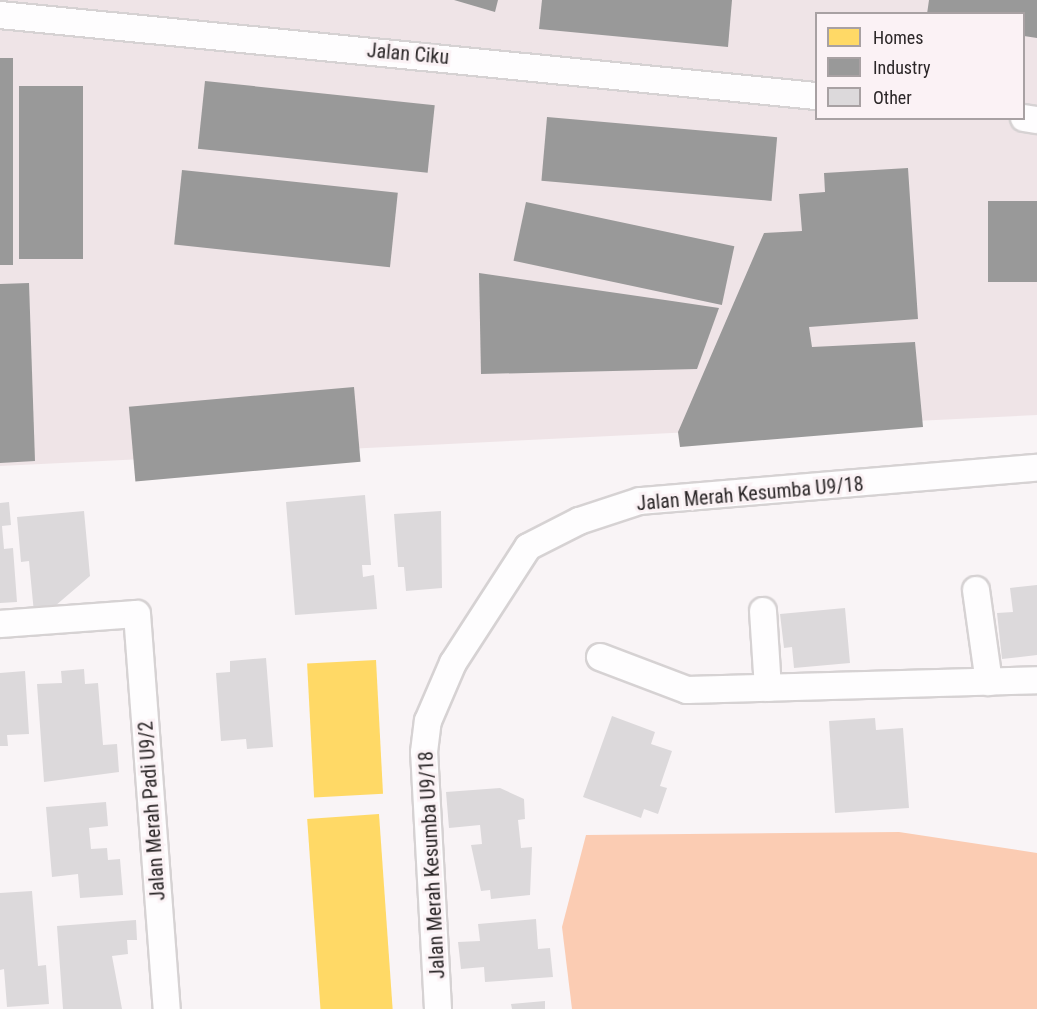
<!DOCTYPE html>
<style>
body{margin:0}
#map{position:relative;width:1037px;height:1009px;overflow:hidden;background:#f9f4f6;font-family:"Roboto Condensed",sans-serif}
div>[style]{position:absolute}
.built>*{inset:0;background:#efe4e7}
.green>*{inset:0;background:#fbccb3}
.homes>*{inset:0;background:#ffd966;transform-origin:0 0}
.industry>*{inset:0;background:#999;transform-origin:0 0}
.building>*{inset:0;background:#dcd9db}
.roads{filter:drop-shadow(2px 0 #d6d2d3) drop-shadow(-2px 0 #d6d2d3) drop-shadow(0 2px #d6d2d3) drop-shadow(0 -2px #d6d2d3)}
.minor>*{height:26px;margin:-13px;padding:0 13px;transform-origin:13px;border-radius:13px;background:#fefdfe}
span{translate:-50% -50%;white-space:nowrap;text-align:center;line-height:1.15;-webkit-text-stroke:6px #fbf2f5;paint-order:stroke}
.street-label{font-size:20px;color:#2b2728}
.legend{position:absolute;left:815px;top:12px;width:210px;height:108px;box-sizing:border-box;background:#fbf2f5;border:2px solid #a8a1a3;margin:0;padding:8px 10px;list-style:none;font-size:18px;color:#2b2728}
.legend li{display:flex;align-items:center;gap:12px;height:30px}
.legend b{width:30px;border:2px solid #a8a1a3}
</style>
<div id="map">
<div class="built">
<div style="clip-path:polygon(evenodd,0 0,1037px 0,1037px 415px,0 466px,0 0,816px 14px,1024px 14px,1024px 118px,816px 118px,816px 14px)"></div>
</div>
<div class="green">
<div style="clip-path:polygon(899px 832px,1037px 853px,1037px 1009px,572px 1009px,562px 927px,586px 835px)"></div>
</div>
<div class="homes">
<div style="left:376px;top:660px;width:134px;height:69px;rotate:87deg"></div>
<div style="left:379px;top:814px;width:196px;height:72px;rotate:86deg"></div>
</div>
<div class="industry">
<div style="clip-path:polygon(454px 0,498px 0,495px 12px)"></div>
<div style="clip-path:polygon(542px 0,732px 0,728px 47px,539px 29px)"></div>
<div style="clip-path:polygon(929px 0,1037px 0,1037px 38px,1024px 36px,1024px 14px,927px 14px)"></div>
<div style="left:0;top:58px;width:13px;height:207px"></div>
<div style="left:205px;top:81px;width:231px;height:68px;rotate:6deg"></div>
<div style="left:19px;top:86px;width:64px;height:173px"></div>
<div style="left:547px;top:117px;width:231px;height:64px;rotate:5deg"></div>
<div style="clip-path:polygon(908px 168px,918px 319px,809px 327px,812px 347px,915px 342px,923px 427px,680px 447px,678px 432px,764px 233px,802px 231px,799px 194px,825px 192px,824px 173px)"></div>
<div style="left:182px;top:170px;width:217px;height:75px;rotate:6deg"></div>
<div style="left:1037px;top:201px;width:81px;height:49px;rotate:90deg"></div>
<div style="left:526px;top:202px;width:213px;height:60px;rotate:12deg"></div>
<div style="clip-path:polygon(479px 273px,672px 301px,719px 308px,697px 369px,481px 374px)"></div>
<div style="clip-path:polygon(29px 283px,35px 461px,0 463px,0 284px)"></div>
<div style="left:354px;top:387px;width:75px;height:226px;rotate:85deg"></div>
</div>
<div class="building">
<div style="clip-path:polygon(365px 495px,371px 565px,362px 565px,363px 577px,374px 575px,377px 609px,295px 615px,286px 502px)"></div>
<div style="clip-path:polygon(9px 502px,11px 525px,2px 526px,4px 549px,13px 548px,17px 602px,0 603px,0 503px)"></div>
<div style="clip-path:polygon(84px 511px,90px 576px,48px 612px,34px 613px,29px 561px,21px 562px,17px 517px)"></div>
<div style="clip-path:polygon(441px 511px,442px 588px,406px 591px,404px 567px,398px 567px,394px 514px)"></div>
<div style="clip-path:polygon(1037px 585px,1037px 655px,1002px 659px,997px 613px,1013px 612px,1010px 588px)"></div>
<div style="clip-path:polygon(845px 608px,850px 663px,794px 668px,792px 647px,784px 648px,780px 614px)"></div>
<div style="clip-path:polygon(266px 658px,273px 747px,247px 749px,246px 739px,221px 741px,216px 673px,230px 672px,230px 661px)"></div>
<div style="clip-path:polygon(84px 669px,85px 684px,98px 683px,103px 745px,117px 744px,119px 772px,44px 782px,37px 684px,62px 683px,61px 671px)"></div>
<div style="clip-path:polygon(25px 671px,29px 734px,7px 735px,8px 746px,0 746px,0 673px)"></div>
<div style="clip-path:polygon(612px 716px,655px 732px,651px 744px,672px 751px,660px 786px,667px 788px,658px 814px,644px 809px,641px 818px,583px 797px)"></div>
<div style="clip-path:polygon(875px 718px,876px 730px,903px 728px,909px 808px,835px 813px,829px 721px)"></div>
<div style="clip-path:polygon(500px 788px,524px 799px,525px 819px,518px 820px,521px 848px,532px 847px,530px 895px,491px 899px,490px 890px,481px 891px,471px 845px,482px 844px,480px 825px,449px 828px,446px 792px)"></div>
<div style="clip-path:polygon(106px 802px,108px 826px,89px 828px,91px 849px,107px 848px,108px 860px,120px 859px,123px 895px,80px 898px,78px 874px,52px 877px,46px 807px)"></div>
<div style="clip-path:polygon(32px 891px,38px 966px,46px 965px,49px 1004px,7px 1007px,4px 969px,0 970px,0 893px)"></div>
<div style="clip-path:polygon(536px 919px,538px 949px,550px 948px,553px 977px,485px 982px,484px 967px,461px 969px,458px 942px,480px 941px,478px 924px)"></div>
<div style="clip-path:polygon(136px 920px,137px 940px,127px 940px,128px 954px,112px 956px,122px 1009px,63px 1009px,57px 926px)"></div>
<div style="clip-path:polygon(545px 1001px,545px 1009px,512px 1009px,511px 1004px)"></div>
</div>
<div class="roads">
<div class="minor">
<div style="left:0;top:15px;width:820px;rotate:5.67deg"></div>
<div style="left:1024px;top:118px;width:13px;rotate:9deg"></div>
<div style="left:976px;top:590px;width:93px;rotate:82deg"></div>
<div style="left:763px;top:611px;width:77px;rotate:86.3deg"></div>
<div style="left:0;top:624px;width:137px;rotate:-4.2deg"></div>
<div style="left:137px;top:614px;width:396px;rotate:85.7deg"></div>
<div style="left:600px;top:657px;width:93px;rotate:20.8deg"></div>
<div style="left:687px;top:690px;width:350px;rotate:-1.6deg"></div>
<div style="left:438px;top:1009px;width:257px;rotate:-93.1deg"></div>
<div style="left:424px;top:752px;width:31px;rotate:-83deg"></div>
<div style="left:428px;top:721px;width:63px;rotate:-66.7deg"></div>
<div style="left:453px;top:663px;width:138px;rotate:-57.1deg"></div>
<div style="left:528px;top:547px;width:57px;rotate:-27deg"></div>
<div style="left:579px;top:521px;width:64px;rotate:-18.2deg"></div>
<div style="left:640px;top:501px;width:398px;rotate:-4.8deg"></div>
</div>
</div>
<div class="street-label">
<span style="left:408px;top:54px;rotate:5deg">Jalan Ciku</span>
<span style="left:750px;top:494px;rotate:-5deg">Jalan Merah Kesumba U9/18</span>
<span style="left:152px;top:811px;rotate:-94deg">Jalan Merah Padi U9/2</span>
<span style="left:432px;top:865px;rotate:-93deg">Jalan Merah Kesumba U9/18</span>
</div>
<ul class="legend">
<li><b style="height:16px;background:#ffd966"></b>Homes</li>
<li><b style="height:16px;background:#999"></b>Industry</li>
<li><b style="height:16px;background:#dcd9db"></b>Other</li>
</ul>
</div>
